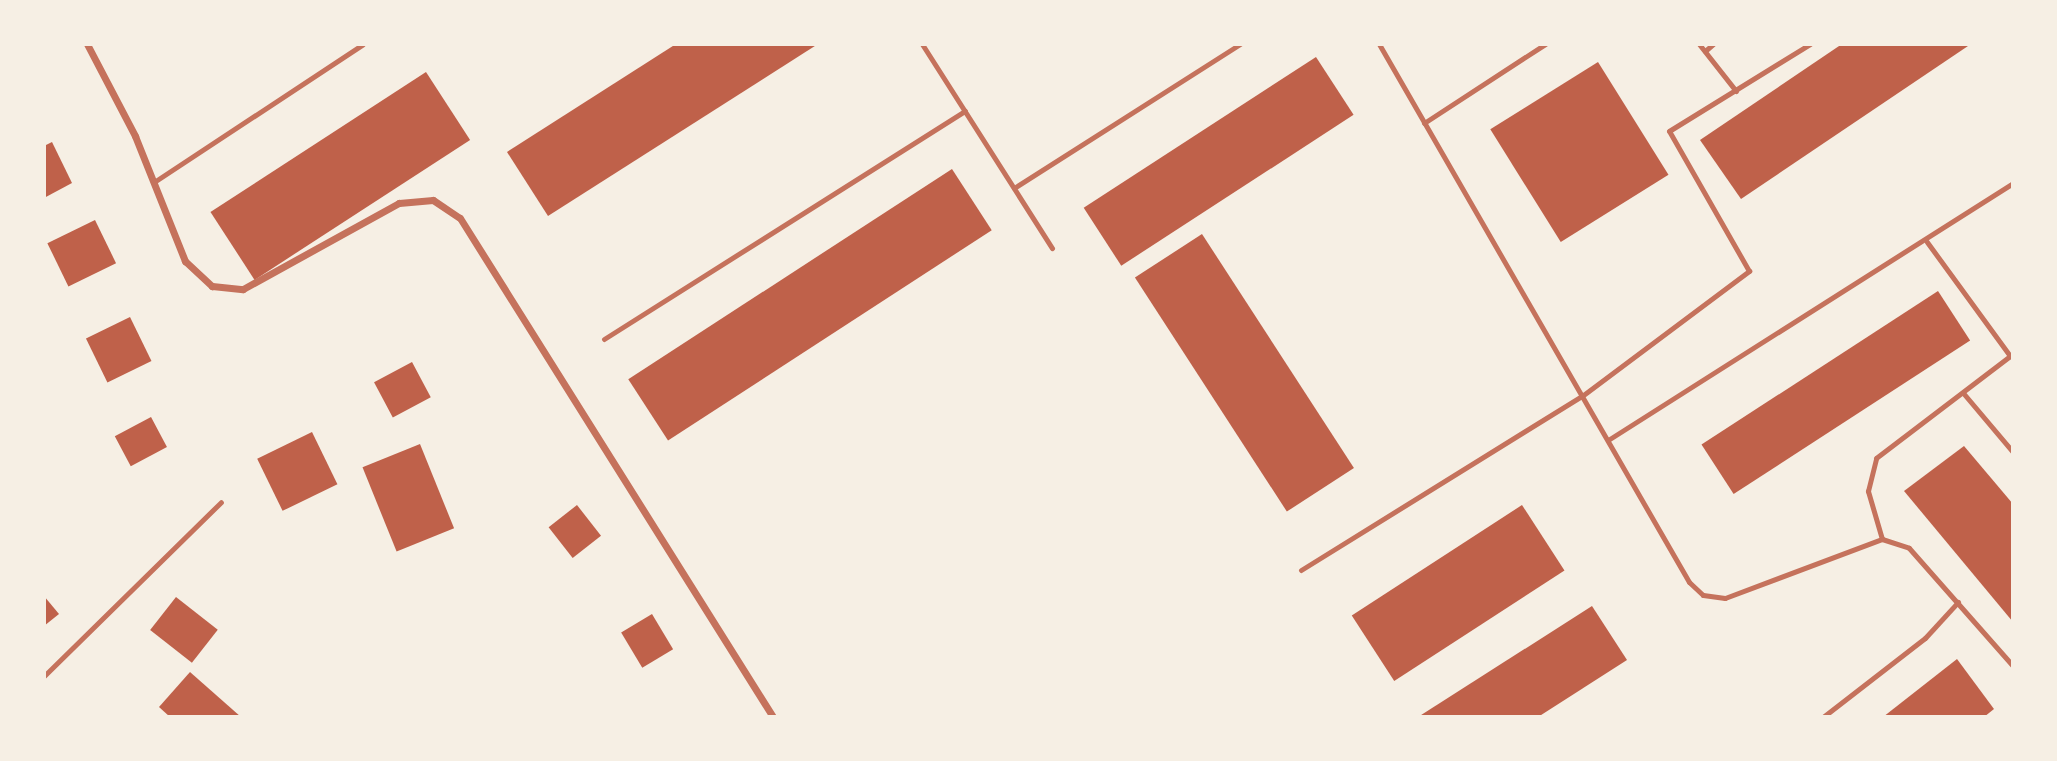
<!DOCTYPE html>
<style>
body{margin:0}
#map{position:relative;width:2057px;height:761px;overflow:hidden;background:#f6efe4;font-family:"Fira Sans",sans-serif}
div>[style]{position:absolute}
.building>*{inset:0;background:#bf614a;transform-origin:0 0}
.service>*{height:5px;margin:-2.5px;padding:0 2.5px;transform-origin:2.5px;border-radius:2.5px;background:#c5725c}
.minor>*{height:7px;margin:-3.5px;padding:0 3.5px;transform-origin:3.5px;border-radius:3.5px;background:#c5725c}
span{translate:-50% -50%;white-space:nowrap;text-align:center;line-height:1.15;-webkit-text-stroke:5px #f6efe4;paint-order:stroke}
.frame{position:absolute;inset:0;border:46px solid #f6efe4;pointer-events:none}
</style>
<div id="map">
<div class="building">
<div style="clip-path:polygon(676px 44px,818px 44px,548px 216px,507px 152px)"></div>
<div style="clip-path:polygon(1842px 44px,1971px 44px,1741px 199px,1700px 140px)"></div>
<div style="left:1316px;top:57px;width:69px;height:277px;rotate:57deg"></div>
<div style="left:1598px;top:62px;width:133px;height:127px;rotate:58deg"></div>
<div style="left:426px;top:72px;width:81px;height:257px;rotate:57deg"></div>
<div style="clip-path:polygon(52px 142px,72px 183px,44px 198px,44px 146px)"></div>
<div style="left:952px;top:169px;width:73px;height:386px;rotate:57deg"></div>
<div style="left:95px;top:220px;width:48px;height:53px;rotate:64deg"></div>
<div style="left:1202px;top:234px;width:279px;height:80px;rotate:57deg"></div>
<div style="left:1938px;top:291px;width:59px;height:282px;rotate:57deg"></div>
<div style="left:130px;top:317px;width:49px;height:49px;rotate:64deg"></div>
<div style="left:412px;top:362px;width:40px;height:43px;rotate:62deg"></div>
<div style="left:151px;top:417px;width:34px;height:41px;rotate:62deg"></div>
<div style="left:312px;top:432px;width:58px;height:61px;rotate:64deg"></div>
<div style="left:420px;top:444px;width:91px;height:62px;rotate:68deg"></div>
<div style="clip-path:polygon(1964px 446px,2013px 504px,2013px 622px,1904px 491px)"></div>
<div style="left:577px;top:505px;width:39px;height:36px;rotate:52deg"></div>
<div style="left:1522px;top:505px;width:78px;height:203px;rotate:57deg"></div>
<div style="clip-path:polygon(44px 596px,59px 614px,44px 626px)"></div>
<div style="left:176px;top:597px;width:53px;height:42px;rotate:38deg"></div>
<div style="clip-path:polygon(1592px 606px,1627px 660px,1538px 717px,1418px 717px)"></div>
<div style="left:652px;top:614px;width:41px;height:36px;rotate:59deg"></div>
<div style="clip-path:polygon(1957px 659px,1994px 709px,1984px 717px,1883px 717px)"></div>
<div style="clip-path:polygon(190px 672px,241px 717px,170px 717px,159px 707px)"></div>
</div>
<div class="service">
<div style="left:922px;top:44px;width:242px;rotate:57.5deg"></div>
<div style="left:1379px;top:44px;width:621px;rotate:60.05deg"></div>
<div style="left:1689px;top:582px;width:19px;rotate:43deg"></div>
<div style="left:1703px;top:595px;width:22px;rotate:8deg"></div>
<div style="left:1725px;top:598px;width:168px;rotate:-20.6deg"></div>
<div style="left:1882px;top:539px;width:28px;rotate:18deg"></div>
<div style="left:1909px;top:548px;width:157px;rotate:48.6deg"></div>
<div style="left:1699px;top:44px;width:60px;rotate:51.8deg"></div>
<div style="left:1705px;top:51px;width:11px;rotate:-41deg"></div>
<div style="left:1424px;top:123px;width:145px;rotate:-33.1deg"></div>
<div style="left:154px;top:182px;width:250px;rotate:-33.4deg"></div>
<div style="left:1014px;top:188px;width:268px;rotate:-32.5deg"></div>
<div style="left:1927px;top:242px;width:141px;rotate:53.9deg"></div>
<div style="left:2010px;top:356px;width:4px;rotate:-34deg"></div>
<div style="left:604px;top:339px;width:427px;rotate:-32.3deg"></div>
<div style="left:1964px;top:394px;width:76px;rotate:49.8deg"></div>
<div style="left:1608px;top:440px;width:480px;rotate:-32.4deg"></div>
<div style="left:1882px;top:539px;width:50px;rotate:-106.3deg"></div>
<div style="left:1868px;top:491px;width:34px;rotate:-76deg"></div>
<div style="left:1876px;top:458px;width:168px;rotate:-37.3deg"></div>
<div style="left:1301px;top:570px;width:331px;rotate:-31.8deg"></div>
<div style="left:1582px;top:396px;width:209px;rotate:-36.8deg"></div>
<div style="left:1749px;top:271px;width:161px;rotate:-119.7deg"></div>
<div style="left:1669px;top:131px;width:166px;rotate:-31.7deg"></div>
<div style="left:44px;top:676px;width:248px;rotate:-44.5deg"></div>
<div style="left:1823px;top:717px;width:129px;rotate:-37.8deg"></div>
<div style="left:1925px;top:638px;width:49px;rotate:-47.5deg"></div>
</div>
<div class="minor">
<div style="left:87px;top:44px;width:104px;rotate:62.4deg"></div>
<div style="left:135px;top:136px;width:135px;rotate:68.2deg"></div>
<div style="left:185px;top:261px;width:37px;rotate:43deg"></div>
<div style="left:212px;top:286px;width:31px;rotate:6deg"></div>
<div style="left:243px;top:289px;width:178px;rotate:-28.9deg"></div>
<div style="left:399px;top:203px;width:34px;rotate:-5deg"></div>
<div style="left:433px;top:200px;width:32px;rotate:34deg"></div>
<div style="left:460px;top:218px;width:589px;rotate:57.9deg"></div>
</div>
<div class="frame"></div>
</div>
